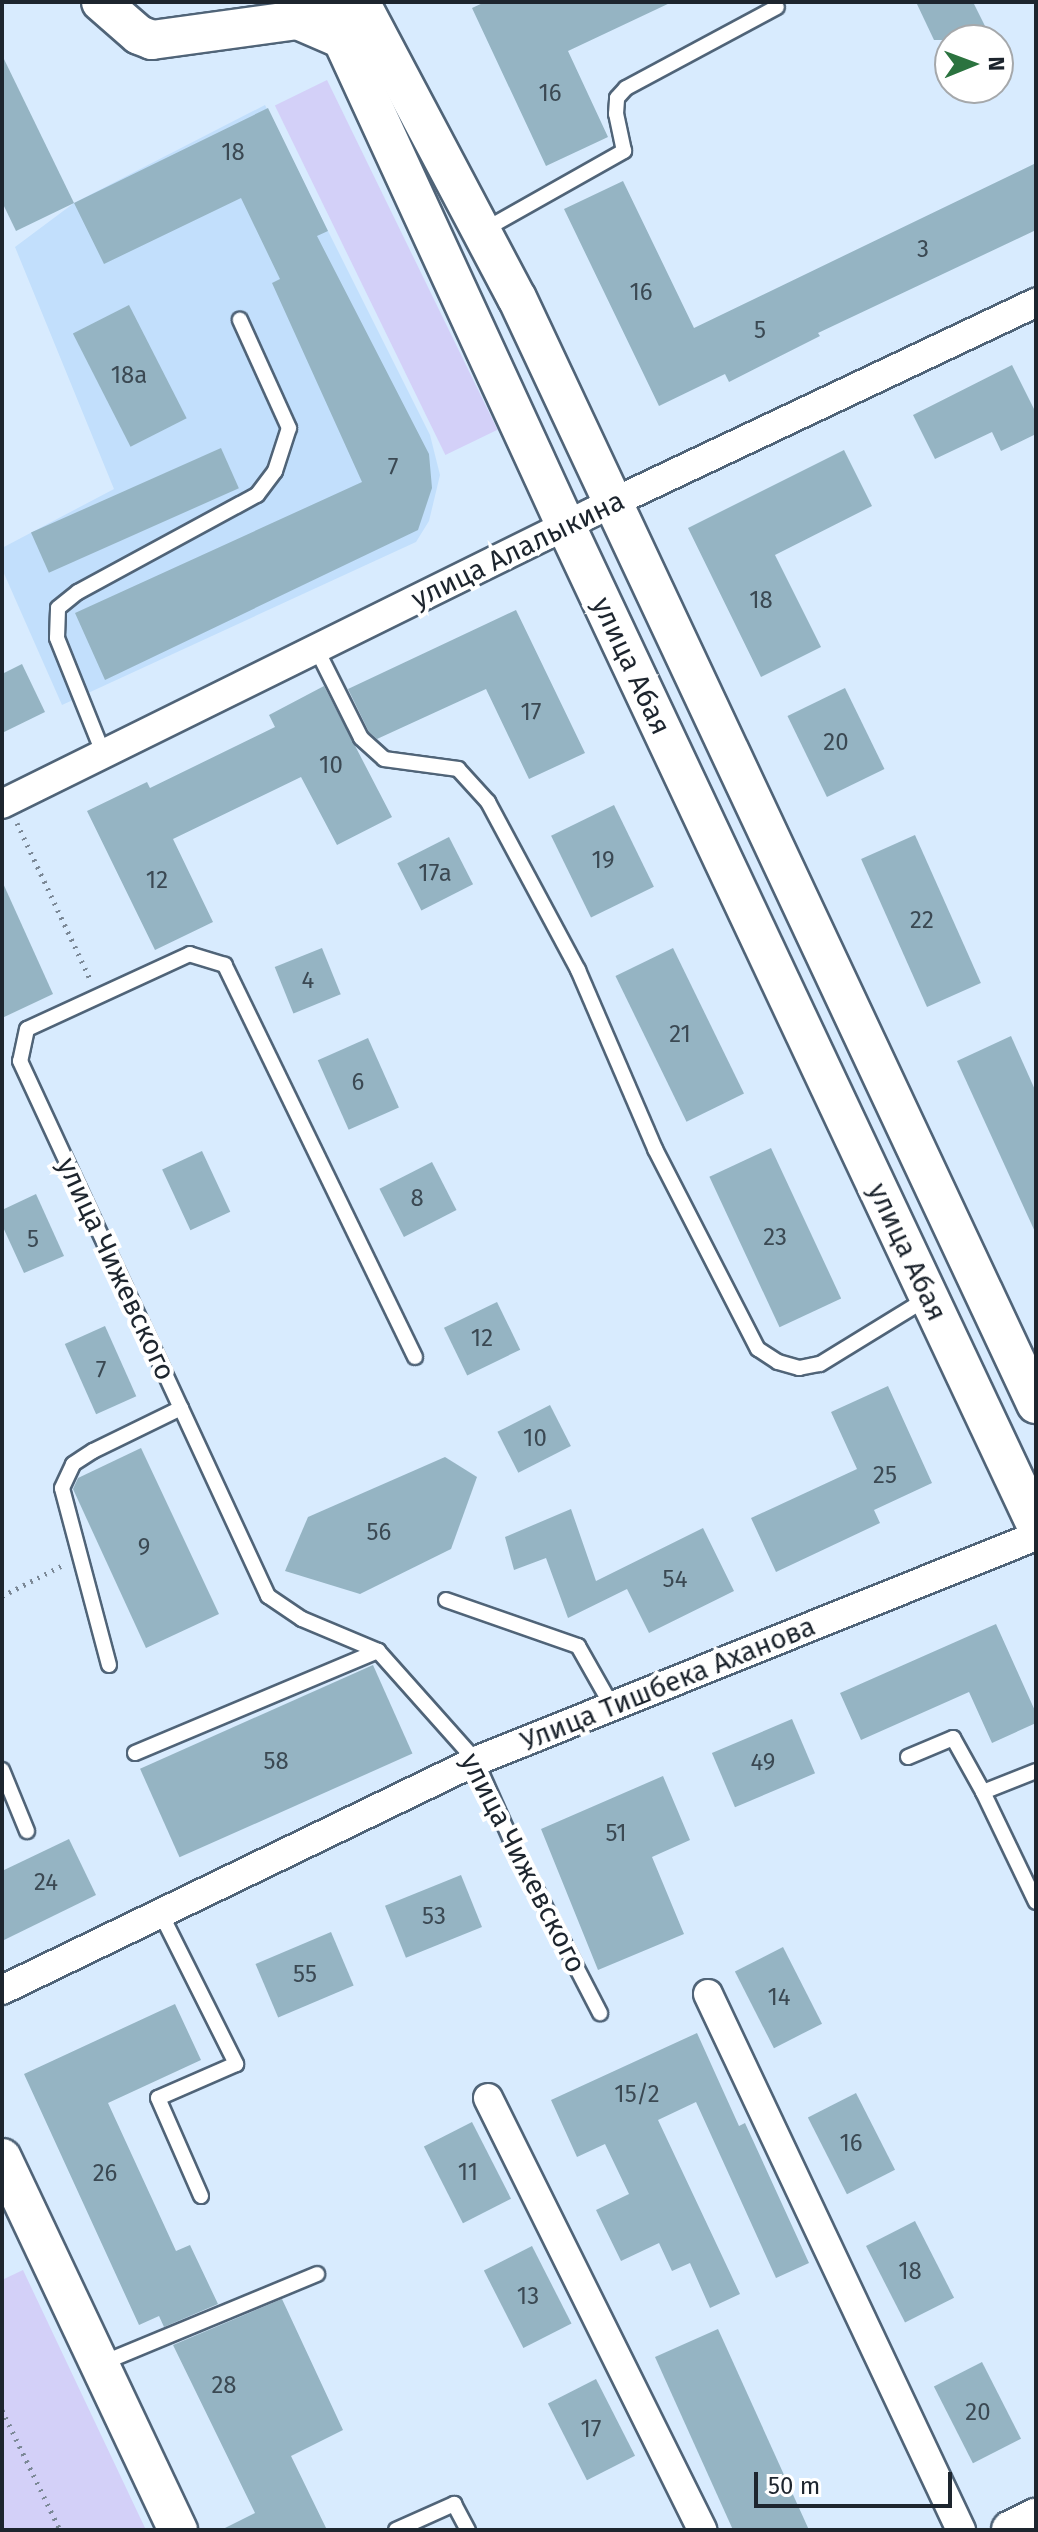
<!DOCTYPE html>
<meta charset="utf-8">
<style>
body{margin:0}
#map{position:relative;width:1038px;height:2532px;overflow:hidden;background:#d8ebfe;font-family:"Fira Sans",sans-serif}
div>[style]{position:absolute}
.built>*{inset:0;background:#c2dffc}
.green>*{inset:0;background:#d3d0f8;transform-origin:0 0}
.building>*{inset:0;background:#95b4c3;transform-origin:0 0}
.path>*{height:5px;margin-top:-2.5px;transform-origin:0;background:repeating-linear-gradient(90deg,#7b8896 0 2px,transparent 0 8px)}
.roads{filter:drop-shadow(2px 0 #506478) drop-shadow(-2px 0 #506478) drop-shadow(0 2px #506478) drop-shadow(0 -2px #506478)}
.lane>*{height:14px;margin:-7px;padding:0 7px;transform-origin:7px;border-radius:7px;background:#fff}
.street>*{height:28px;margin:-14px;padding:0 14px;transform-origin:14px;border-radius:14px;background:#fff}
.secondary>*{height:38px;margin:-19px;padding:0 19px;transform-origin:19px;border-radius:19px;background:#fff}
span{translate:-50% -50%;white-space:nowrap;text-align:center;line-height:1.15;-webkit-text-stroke:8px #fff;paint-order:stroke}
.number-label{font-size:24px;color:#3b4953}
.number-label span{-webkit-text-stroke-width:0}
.street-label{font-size:28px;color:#1d252e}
.frame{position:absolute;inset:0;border:4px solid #1d252e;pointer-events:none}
.north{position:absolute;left:934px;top:24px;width:80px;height:80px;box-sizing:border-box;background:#fff;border:2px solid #a5a8ab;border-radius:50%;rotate:89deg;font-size:22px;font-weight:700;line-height:32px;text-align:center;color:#1d252e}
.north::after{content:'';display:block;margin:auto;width:28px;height:36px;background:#2b733f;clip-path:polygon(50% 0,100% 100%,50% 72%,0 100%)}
.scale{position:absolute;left:754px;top:2472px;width:198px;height:36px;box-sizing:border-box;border:4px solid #1d252e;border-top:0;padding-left:10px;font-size:24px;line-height:28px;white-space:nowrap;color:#1d252e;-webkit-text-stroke:6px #fff;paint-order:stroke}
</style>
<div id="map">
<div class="built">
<div style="clip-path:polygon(265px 105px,430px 435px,440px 475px,429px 521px,416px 542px,62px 705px,2px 569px,2px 548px,114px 489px,15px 247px,74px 203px)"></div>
</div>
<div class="green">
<div style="left:327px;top:80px;width:389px;height:58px;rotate:64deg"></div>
<div style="clip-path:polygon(23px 2270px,146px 2530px,2px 2530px,2px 2280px)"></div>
</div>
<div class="building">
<div style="clip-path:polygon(485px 2px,672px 2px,568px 51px,608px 137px,546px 166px,472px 8px)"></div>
<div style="clip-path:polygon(916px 2px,973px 2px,989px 34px,975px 40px,934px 40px)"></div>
<div style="clip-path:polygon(2px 55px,74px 203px,16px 231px,2px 202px)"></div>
<div style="clip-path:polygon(268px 108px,328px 231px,317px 236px,429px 454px,432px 488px,418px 530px,105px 680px,75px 613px,362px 482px,272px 283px,280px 279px,241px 198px,104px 264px,74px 203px)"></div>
<div style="clip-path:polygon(1036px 163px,1036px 230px,818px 333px,820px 336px,729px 382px,725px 374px,659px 406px,564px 209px,623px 181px,694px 328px)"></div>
<div style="left:129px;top:305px;width:127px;height:63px;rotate:63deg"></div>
<div style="clip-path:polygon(1012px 365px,1036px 413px,1036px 434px,1001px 451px,992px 432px,935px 459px,913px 415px)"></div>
<div style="left:221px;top:448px;width:44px;height:208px;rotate:66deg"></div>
<div style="clip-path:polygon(844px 450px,872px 506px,775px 555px,821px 647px,761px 677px,688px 528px)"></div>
<div style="clip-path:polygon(516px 610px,585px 753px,529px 779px,486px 689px,377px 739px,369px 732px,348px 689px)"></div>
<div style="clip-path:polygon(22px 664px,45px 712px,2px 733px,2px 674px)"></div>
<div style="clip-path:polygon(324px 686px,392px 817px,337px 845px,301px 777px,173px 839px,213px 922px,155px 950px,87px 811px,147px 782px,150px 788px,275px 727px,269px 715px)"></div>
<div style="left:845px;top:688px;width:90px;height:64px;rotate:64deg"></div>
<div style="left:614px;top:805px;width:91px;height:70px;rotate:64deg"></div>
<div style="left:915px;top:835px;width:162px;height:59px;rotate:66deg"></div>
<div style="left:449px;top:837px;width:53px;height:58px;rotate:63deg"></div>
<div style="clip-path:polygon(2px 881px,53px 994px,2px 1018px)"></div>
<div style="left:322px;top:948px;width:50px;height:51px;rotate:68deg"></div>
<div style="left:673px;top:948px;width:162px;height:64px;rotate:64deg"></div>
<div style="clip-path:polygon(1011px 1036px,1036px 1092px,1036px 1234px,957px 1061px)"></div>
<div style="left:368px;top:1038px;width:76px;height:55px;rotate:66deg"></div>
<div style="left:771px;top:1148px;width:166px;height:68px;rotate:65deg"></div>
<div style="left:202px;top:1151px;width:67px;height:44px;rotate:65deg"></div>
<div style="left:432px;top:1162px;width:54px;height:59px;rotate:63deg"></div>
<div style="clip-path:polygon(36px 1194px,64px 1256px,24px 1273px,2px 1225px,2px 1210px)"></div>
<div style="left:497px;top:1302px;width:53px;height:59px;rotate:64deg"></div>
<div style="left:105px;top:1326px;width:77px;height:44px;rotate:66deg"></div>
<div style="clip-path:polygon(888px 1386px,932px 1483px,874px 1510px,880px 1523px,776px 1572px,751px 1518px,857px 1469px,831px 1412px)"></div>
<div style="left:550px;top:1405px;width:46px;height:59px;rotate:63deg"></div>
<div style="clip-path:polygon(141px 1448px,219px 1614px,146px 1648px,73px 1489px,78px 1478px)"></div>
<div style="clip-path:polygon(445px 1457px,477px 1477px,451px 1549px,360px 1594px,285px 1571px,308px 1517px)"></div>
<div style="clip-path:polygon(571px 1509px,596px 1581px,703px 1528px,734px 1591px,649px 1633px,627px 1589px,568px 1618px,546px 1558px,514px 1570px,505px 1537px)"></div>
<div style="clip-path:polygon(996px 1624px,1036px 1713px,1036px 1723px,992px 1743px,969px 1692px,861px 1740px,840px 1693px)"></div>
<div style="left:373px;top:1665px;width:97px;height:255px;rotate:66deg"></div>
<div style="left:792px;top:1719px;width:59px;height:87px;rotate:67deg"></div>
<div style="clip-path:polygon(663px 1776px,690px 1840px,652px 1857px,684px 1934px,598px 1970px,541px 1829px)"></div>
<div style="clip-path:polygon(69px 1839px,96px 1895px,2px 1941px,2px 1871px)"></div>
<div style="left:461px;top:1875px;width:56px;height:82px;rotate:68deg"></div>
<div style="left:331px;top:1932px;width:58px;height:82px;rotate:67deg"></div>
<div style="left:783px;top:1947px;width:86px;height:54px;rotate:63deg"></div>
<div style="clip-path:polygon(175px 2004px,201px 2060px,108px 2103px,176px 2251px,190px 2245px,218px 2304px,164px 2327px,159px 2316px,139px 2325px,24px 2074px)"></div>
<div style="clip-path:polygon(697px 2033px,739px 2126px,745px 2123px,809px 2263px,776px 2278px,696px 2102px,658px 2120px,740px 2294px,710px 2308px,690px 2263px,672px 2271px,659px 2243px,621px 2261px,596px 2210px,629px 2194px,605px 2144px,577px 2157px,551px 2100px)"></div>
<div style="left:856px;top:2093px;width:86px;height:54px;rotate:63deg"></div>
<div style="left:472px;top:2122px;width:86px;height:54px;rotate:63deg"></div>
<div style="left:915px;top:2221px;width:86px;height:55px;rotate:63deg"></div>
<div style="left:532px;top:2246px;width:87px;height:54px;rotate:63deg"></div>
<div style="clip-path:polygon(282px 2299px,343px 2430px,291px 2456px,327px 2530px,221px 2530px,255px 2513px,173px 2345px)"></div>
<div style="clip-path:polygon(718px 2329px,809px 2530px,733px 2530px,655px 2357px)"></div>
<div style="left:982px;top:2362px;width:86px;height:54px;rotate:63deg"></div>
<div style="left:596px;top:2379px;width:86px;height:54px;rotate:63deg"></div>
</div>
<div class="path">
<div style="left:17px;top:823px;width:174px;rotate:64.9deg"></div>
<div style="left:2px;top:1596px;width:71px;rotate:-26.9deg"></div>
<div style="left:2px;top:2410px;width:133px;rotate:64.2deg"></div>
</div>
<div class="roads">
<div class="lane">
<div style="left:484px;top:230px;width:161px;rotate:-29.4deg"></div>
<div style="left:624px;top:151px;width:38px;rotate:-102deg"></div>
<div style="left:616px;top:114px;width:16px;rotate:-86deg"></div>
<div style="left:617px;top:98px;width:13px;rotate:-48deg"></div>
<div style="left:626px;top:88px;width:171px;rotate:-28.2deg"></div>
<div style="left:317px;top:650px;width:98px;rotate:63.4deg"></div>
<div style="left:361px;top:738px;width:31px;rotate:42deg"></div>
<div style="left:384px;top:759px;width:75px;rotate:7.7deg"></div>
<div style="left:458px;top:769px;width:45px;rotate:47.7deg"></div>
<div style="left:488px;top:802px;width:191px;rotate:61.8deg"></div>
<div style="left:578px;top:970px;width:195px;rotate:66.7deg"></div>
<div style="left:655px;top:1149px;width:225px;rotate:62.8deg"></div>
<div style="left:758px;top:1349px;width:24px;rotate:33deg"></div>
<div style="left:778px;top:1362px;width:22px;rotate:16deg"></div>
<div style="left:799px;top:1368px;width:21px;rotate:-11deg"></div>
<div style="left:820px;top:1364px;width:124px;rotate:-31.5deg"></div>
<div style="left:104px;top:755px;width:126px;rotate:-111.9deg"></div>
<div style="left:57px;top:638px;width:30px;rotate:-88deg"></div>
<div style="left:58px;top:608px;width:26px;rotate:-39deg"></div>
<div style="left:78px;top:592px;width:204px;rotate:-28.5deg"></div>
<div style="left:257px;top:495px;width:30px;rotate:-53deg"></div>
<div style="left:275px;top:471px;width:45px;rotate:-72deg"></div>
<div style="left:289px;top:428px;width:119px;rotate:-114.4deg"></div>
<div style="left:415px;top:1357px;width:436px;rotate:-115.9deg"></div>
<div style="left:225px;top:965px;width:37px;rotate:-163deg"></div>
<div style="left:190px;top:954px;width:179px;rotate:155.3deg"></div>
<div style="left:27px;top:1029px;width:33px;rotate:102deg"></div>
<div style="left:20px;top:1061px;width:590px;rotate:65.13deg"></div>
<div style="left:268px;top:1596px;width:41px;rotate:34.1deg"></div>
<div style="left:302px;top:1619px;width:82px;rotate:22.8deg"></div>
<div style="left:378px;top:1651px;width:147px;rotate:48.3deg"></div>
<div style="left:476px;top:1761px;width:96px;rotate:66.1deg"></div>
<div style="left:515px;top:1849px;width:185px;rotate:62.6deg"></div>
<div style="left:446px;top:1600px;width:140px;rotate:19.2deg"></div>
<div style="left:578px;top:1646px;width:69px;rotate:60.5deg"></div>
<div style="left:109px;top:1665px;width:183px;rotate:-104.9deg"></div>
<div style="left:62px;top:1488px;width:26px;rotate:-65deg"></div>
<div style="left:73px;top:1464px;width:24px;rotate:-33deg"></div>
<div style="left:93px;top:1451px;width:98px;rotate:-26deg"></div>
<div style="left:135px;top:1753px;width:264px;rotate:-22.8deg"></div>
<div style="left:908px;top:1757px;width:49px;rotate:-22.9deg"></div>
<div style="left:953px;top:1738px;width:62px;rotate:60.9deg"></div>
<div style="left:2px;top:1770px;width:66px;rotate:67.7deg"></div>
<div style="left:1036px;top:1771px;width:57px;rotate:158.4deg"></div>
<div style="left:983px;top:1792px;width:122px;rotate:64.3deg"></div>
<div style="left:161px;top:1914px;width:168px;rotate:63.4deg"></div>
<div style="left:236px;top:2064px;width:85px;rotate:156.4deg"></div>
<div style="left:158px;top:2098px;width:107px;rotate:66.3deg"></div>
<div style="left:100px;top:2364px;width:235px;rotate:-22.5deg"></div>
<div style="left:396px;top:2530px;width:64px;rotate:-24.1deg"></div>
<div style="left:454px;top:2504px;width:30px;rotate:62deg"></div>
</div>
<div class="street">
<div style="left:2px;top:804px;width:659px;rotate:-26.29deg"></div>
<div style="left:593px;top:512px;width:490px;rotate:-25.3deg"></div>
<div style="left:2px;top:1990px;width:526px;rotate:-25.79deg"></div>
<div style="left:476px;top:1761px;width:604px;rotate:-21.89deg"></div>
<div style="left:708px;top:1994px;width:593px;rotate:64.73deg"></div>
<div style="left:488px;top:2098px;width:482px;rotate:63.6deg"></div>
</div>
<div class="secondary">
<div style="left:101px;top:2px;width:50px;rotate:41deg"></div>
<div style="left:139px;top:35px;width:14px;rotate:21deg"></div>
<div style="left:152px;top:40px;width:147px;rotate:-7.8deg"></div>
<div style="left:298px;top:20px;width:48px;rotate:23.4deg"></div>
<div style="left:325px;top:2px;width:577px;rotate:65.3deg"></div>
<div style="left:566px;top:526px;width:1104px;rotate:64.8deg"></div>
<div style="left:360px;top:2px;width:335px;rotate:62.1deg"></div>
<div style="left:517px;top:298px;width:1222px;rotate:64.86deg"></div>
<div style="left:2px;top:2158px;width:412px;rotate:64.7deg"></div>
<div style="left:1011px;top:2530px;width:28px;rotate:-26deg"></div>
</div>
</div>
<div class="number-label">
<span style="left:550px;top:94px">16</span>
<span style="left:233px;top:153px">18</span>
<span style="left:923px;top:250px">3</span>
<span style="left:641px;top:293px">16</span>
<span style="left:760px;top:331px">5</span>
<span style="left:129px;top:376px">18а</span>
<span style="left:393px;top:468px">7</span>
<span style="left:761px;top:601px">18</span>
<span style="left:531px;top:713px">17</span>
<span style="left:836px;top:743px">20</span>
<span style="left:331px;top:766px">10</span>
<span style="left:603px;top:861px">19</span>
<span style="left:435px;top:874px">17а</span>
<span style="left:157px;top:881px">12</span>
<span style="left:922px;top:921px">22</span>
<span style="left:308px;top:981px">4</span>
<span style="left:680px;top:1035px">21</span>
<span style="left:358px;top:1083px">6</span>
<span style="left:417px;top:1199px">8</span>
<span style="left:775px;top:1238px">23</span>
<span style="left:33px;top:1240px">5</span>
<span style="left:482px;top:1339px">12</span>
<span style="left:101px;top:1371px">7</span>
<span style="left:535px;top:1439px">10</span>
<span style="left:885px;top:1476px">25</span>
<span style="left:379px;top:1533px">56</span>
<span style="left:144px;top:1548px">9</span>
<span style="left:675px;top:1580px">54</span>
<span style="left:276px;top:1762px">58</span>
<span style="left:763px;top:1763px">49</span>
<span style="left:616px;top:1834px">51</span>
<span style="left:46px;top:1883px">24</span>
<span style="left:434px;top:1917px">53</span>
<span style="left:305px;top:1975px">55</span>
<span style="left:779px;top:1998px">14</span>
<span style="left:637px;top:2095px">15/2</span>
<span style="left:851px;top:2144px">16</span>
<span style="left:468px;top:2173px">11</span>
<span style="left:105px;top:2174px">26</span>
<span style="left:910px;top:2272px">18</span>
<span style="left:528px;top:2297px">13</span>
<span style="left:224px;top:2386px">28</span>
<span style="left:978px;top:2413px">20</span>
<span style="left:591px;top:2430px">17</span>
</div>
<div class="street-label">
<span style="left:518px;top:550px;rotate:-26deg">улица Алалыкина</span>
<span style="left:631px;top:666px;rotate:65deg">улица Абая</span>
<span style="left:907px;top:1252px;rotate:65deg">улица Абая</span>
<span style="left:116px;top:1269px;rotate:65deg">улица Чижевского</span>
<span style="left:668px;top:1684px;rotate:-22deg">Улица Тишбека Аханова</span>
<span style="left:523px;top:1863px;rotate:63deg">улица Чижевского</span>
</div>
<div class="frame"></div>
<div class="north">N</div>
<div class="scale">50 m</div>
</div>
